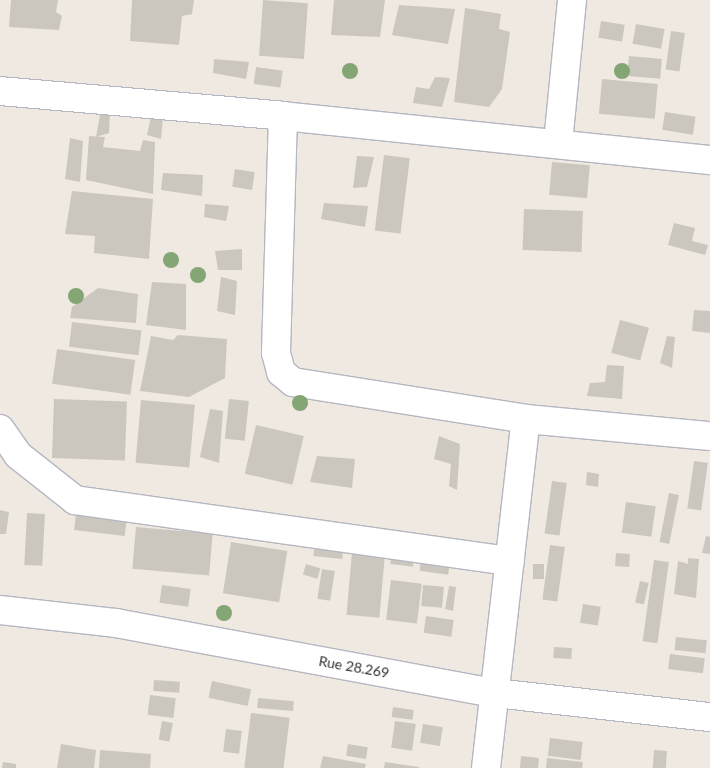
<!DOCTYPE html>
<style>
body{margin:0}
#map{position:relative;width:710px;height:768px;overflow:hidden;background:#efe9e1;font-family:Lato,sans-serif}
div>[style]{position:absolute}
.building>*{inset:0;background:#cbc7bf;transform-origin:0 0}
.roads{filter:drop-shadow(1px 0 #b4b7c1) drop-shadow(-1px 0 #b4b7c1) drop-shadow(0 1px #b4b7c1) drop-shadow(0 -1px #b4b7c1)}
.minor>*{height:28px;margin:-14px;padding:0 14px;transform-origin:14px;border-radius:14px;background:#fff}
.trees>*{width:16px;height:16px;margin:-8px;border-radius:50%;background:#84a574}
span{translate:-50% -50%;white-space:nowrap;text-align:center;line-height:1.15;-webkit-text-stroke:4px #fff;paint-order:stroke}
.street-label{font-size:14px;color:#2e2e2e}
</style>
<div id="map">
<div class="building">
<div style="clip-path:polygon(11px 0,58px 0,56px 12px,62px 16px,59px 30px,9px 27px)"></div>
<div style="clip-path:polygon(132px 0,194px 0,192px 14px,182px 16px,179px 45px,130px 41px)"></div>
<div style="left:263px;top:0;width:45px;height:56px;rotate:4deg"></div>
<div style="clip-path:polygon(334px 0,385px 0,380px 37px,331px 35px)"></div>
<div style="clip-path:polygon(399px 5px,455px 9px,448px 44px,392px 35px)"></div>
<div style="clip-path:polygon(465px 8px,501px 14px,499px 29px,510px 32px,502px 89px,489px 107px,454px 102px)"></div>
<div style="left:601px;top:21px;width:24px;height:17px;rotate:9deg"></div>
<div style="left:636px;top:24px;width:29px;height:20px;rotate:10deg"></div>
<div style="left:671px;top:31px;width:14px;height:39px;rotate:8deg"></div>
<div style="left:629px;top:56px;width:33px;height:20px;rotate:5deg"></div>
<div style="clip-path:polygon(214px 59px,249px 62px,246px 79px,213px 73px)"></div>
<div style="left:256px;top:67px;width:27px;height:17px;rotate:8deg"></div>
<div style="clip-path:polygon(435px 77px,450px 78px,442px 107px,413px 103px,416px 87px,429px 89px)"></div>
<div style="left:602px;top:79px;width:56px;height:35px;rotate:5deg"></div>
<div style="clip-path:polygon(101px 109px,110px 111px,109px 133px,96px 137px)"></div>
<div style="left:665px;top:112px;width:31px;height:18px;rotate:9deg"></div>
<div style="clip-path:polygon(151px 116px,163px 116px,161px 139px,147px 135px)"></div>
<div style="clip-path:polygon(89px 136px,105px 137px,103px 147px,140px 151px,143px 140px,155px 142px,153px 194px,86px 180px)"></div>
<div style="clip-path:polygon(70px 138px,83px 141px,80px 182px,65px 179px)"></div>
<div style="left:384px;top:155px;width:26px;height:76px;rotate:7deg"></div>
<div style="clip-path:polygon(357px 156px,374px 157px,367px 187px,353px 188px)"></div>
<div style="left:552px;top:162px;width:38px;height:33px;rotate:5deg"></div>
<div style="left:235px;top:169px;width:20px;height:18px;rotate:9deg"></div>
<div style="clip-path:polygon(163px 173px,203px 175px,202px 196px,161px 190px)"></div>
<div style="clip-path:polygon(72px 191px,153px 199px,149px 259px,94px 253px,95px 236px,65px 234px)"></div>
<div style="clip-path:polygon(324px 203px,368px 206px,365px 227px,321px 219px)"></div>
<div style="clip-path:polygon(205px 204px,229px 206px,226px 221px,204px 217px)"></div>
<div style="left:524px;top:209px;width:59px;height:41px;rotate:2deg"></div>
<div style="clip-path:polygon(674px 223px,695px 228px,692px 241px,708px 245px,705px 255px,668px 245px)"></div>
<div style="clip-path:polygon(242px 249px,242px 270px,218px 270px,215px 251px)"></div>
<div style="clip-path:polygon(221px 277px,237px 281px,235px 315px,217px 311px)"></div>
<div style="clip-path:polygon(152px 282px,186px 284px,186px 330px,146px 325px)"></div>
<div style="clip-path:polygon(98px 288px,138px 294px,136px 323px,70px 318px,72px 307px)"></div>
<div style="clip-path:polygon(694px 310px,710px 311px,710px 333px,692px 331px)"></div>
<div style="left:620px;top:320px;width:30px;height:34px;rotate:15deg"></div>
<div style="left:72px;top:322px;width:70px;height:25px;rotate:7deg"></div>
<div style="clip-path:polygon(178px 335px,227px 339px,225px 378px,189px 397px,140px 391px,151px 336px,173px 340px)"></div>
<div style="clip-path:polygon(667px 336px,675px 337px,672px 368px,660px 363px)"></div>
<div style="left:57px;top:349px;width:79px;height:35px;rotate:8deg"></div>
<div style="clip-path:polygon(607px 365px,624px 366px,622px 399px,587px 396px,590px 383px,605px 382px)"></div>
<div style="left:54px;top:399px;width:73px;height:59px;rotate:2deg"></div>
<div style="left:229px;top:399px;width:20px;height:40px;rotate:6deg"></div>
<div style="left:141px;top:400px;width:54px;height:63px;rotate:5deg"></div>
<div style="clip-path:polygon(210px 409px,223px 411px,219px 463px,200px 457px)"></div>
<div style="left:256px;top:425px;width:49px;height:50px;rotate:13deg"></div>
<div style="clip-path:polygon(439px 436px,460px 444px,457px 490px,449px 486px,451px 464px,434px 459px)"></div>
<div style="clip-path:polygon(317px 456px,355px 459px,352px 488px,310px 482px)"></div>
<div style="left:694px;top:461px;width:14px;height:48px;rotate:8deg"></div>
<div style="clip-path:polygon(587px 472px,599px 474px,598px 487px,586px 485px)"></div>
<div style="left:552px;top:481px;width:15px;height:53px;rotate:8deg"></div>
<div style="left:669px;top:493px;width:10px;height:50px;rotate:11deg"></div>
<div style="left:626px;top:502px;width:30px;height:31px;rotate:8deg"></div>
<div style="clip-path:polygon(0 510px,9px 512px,6px 534px,0 534px)"></div>
<div style="left:27px;top:513px;width:18px;height:52px;rotate:3deg"></div>
<div style="left:76px;top:514px;width:51px;height:16px;rotate:7deg"></div>
<div style="left:136px;top:527px;width:77px;height:42px;rotate:5deg"></div>
<div style="clip-path:polygon(706px 536px,710px 537px,710px 554px,702px 553px)"></div>
<div style="left:315px;top:541px;width:29px;height:15px;rotate:6deg"></div>
<div style="left:231px;top:542px;width:57px;height:52px;rotate:9deg"></div>
<div style="left:550px;top:545px;width:15px;height:55px;rotate:8deg"></div>
<div style="left:392px;top:550px;width:23px;height:14px;rotate:7deg"></div>
<div style="left:352px;top:552px;width:33px;height:63px;rotate:5deg"></div>
<div style="left:422px;top:553px;width:29px;height:18px;rotate:8deg"></div>
<div style="left:616px;top:553px;width:14px;height:13px;rotate:4deg"></div>
<div style="clip-path:polygon(688px 558px,699px 559px,696px 598px,674px 594px,678px 561px,688px 564px)"></div>
<div style="left:654px;top:560px;width:15px;height:82px;rotate:8deg"></div>
<div style="left:306px;top:564px;width:15px;height:11px;rotate:16deg"></div>
<div style="left:533px;top:564px;width:11px;height:15px"></div>
<div style="left:322px;top:569px;width:13px;height:30px;rotate:9deg"></div>
<div style="left:391px;top:580px;width:31px;height:40px;rotate:7deg"></div>
<div style="left:640px;top:581px;width:9px;height:22px;rotate:13deg"></div>
<div style="left:162px;top:585px;width:29px;height:18px;rotate:8deg"></div>
<div style="left:423px;top:585px;width:21px;height:21px;rotate:5deg"></div>
<div style="clip-path:polygon(449px 586px,456px 587px,453px 611px,445px 609px)"></div>
<div style="left:583px;top:604px;width:18px;height:19px;rotate:9deg"></div>
<div style="left:426px;top:616px;width:28px;height:17px;rotate:8deg"></div>
<div style="left:676px;top:637px;width:31px;height:13px;rotate:6deg"></div>
<div style="left:554px;top:647px;width:18px;height:11px;rotate:3deg"></div>
<div style="left:670px;top:654px;width:35px;height:15px;rotate:7deg"></div>
<div style="left:154px;top:680px;width:26px;height:11px;rotate:4deg"></div>
<div style="left:212px;top:681px;width:40px;height:17px;rotate:12deg"></div>
<div style="left:150px;top:695px;width:26px;height:20px;rotate:7deg"></div>
<div style="left:258px;top:698px;width:36px;height:10px;rotate:5deg"></div>
<div style="left:393px;top:707px;width:21px;height:10px;rotate:8deg"></div>
<div style="left:251px;top:713px;width:39px;height:55px;rotate:7deg"></div>
<div style="left:162px;top:721px;width:11px;height:19px;rotate:10deg"></div>
<div style="left:395px;top:721px;width:21px;height:27px;rotate:8deg"></div>
<div style="left:423px;top:724px;width:20px;height:19px;rotate:9deg"></div>
<div style="left:226px;top:729px;width:16px;height:23px;rotate:7deg"></div>
<div style="left:550px;top:738px;width:33px;height:18px;rotate:7deg"></div>
<div style="clip-path:polygon(61px 744px,96px 750px,94px 768px,57px 768px)"></div>
<div style="left:348px;top:744px;width:20px;height:12px;rotate:9deg"></div>
<div style="clip-path:polygon(100px 750px,151px 754px,150px 768px,99px 768px)"></div>
<div style="left:654px;top:750px;width:13px;height:18px;rotate:4deg"></div>
<div style="clip-path:polygon(323px 756px,366px 764px,365px 768px,320px 768px)"></div>
<div style="clip-path:polygon(521px 756px,539px 758px,538px 768px,520px 768px)"></div>
<div style="clip-path:polygon(547px 758px,583px 762px,582px 768px,546px 768px)"></div>
<div style="clip-path:polygon(3px 762px,16px 764px,16px 768px,2px 768px)"></div>
<div style="clip-path:polygon(385px 762px,419px 767px,419px 768px,384px 768px)"></div>
</div>
<div class="roads">
<div class="minor">
<div style="left:0;top:91px;width:284px;rotate:5deg"></div>
<div style="left:283px;top:116px;width:429px;rotate:5.9deg"></div>
<div style="left:283px;top:116px;width:237px;rotate:91.7deg"></div>
<div style="left:276px;top:353px;width:20px;rotate:75deg"></div>
<div style="left:281px;top:372px;width:16px;rotate:40deg"></div>
<div style="left:293px;top:382px;width:236px;rotate:9deg"></div>
<div style="left:526px;top:419px;width:185px;rotate:5.3deg"></div>
<div style="left:558px;top:143px;width:144px;rotate:-84.4deg"></div>
<div style="left:0;top:429px;width:32px;rotate:55deg"></div>
<div style="left:18px;top:455px;width:73px;rotate:38.3deg"></div>
<div style="left:75px;top:500px;width:439px;rotate:8deg"></div>
<div style="left:0;top:610px;width:117px;rotate:6.4deg"></div>
<div style="left:116px;top:623px;width:385px;rotate:10.5deg"></div>
<div style="left:495px;top:693px;width:216px;rotate:6.4deg"></div>
<div style="left:486px;top:768px;width:351px;rotate:-83.5deg"></div>
</div>
</div>
<div class="trees">
<div style="left:350px;top:71px"></div>
<div style="left:622px;top:71px"></div>
<div style="left:171px;top:260px"></div>
<div style="left:198px;top:275px"></div>
<div style="left:76px;top:296px"></div>
<div style="left:300px;top:403px"></div>
<div style="left:224px;top:613px"></div>
</div>
<div class="street-label">
<span style="left:354px;top:667px;rotate:10deg">Rue 28.269</span>
</div>
</div>
